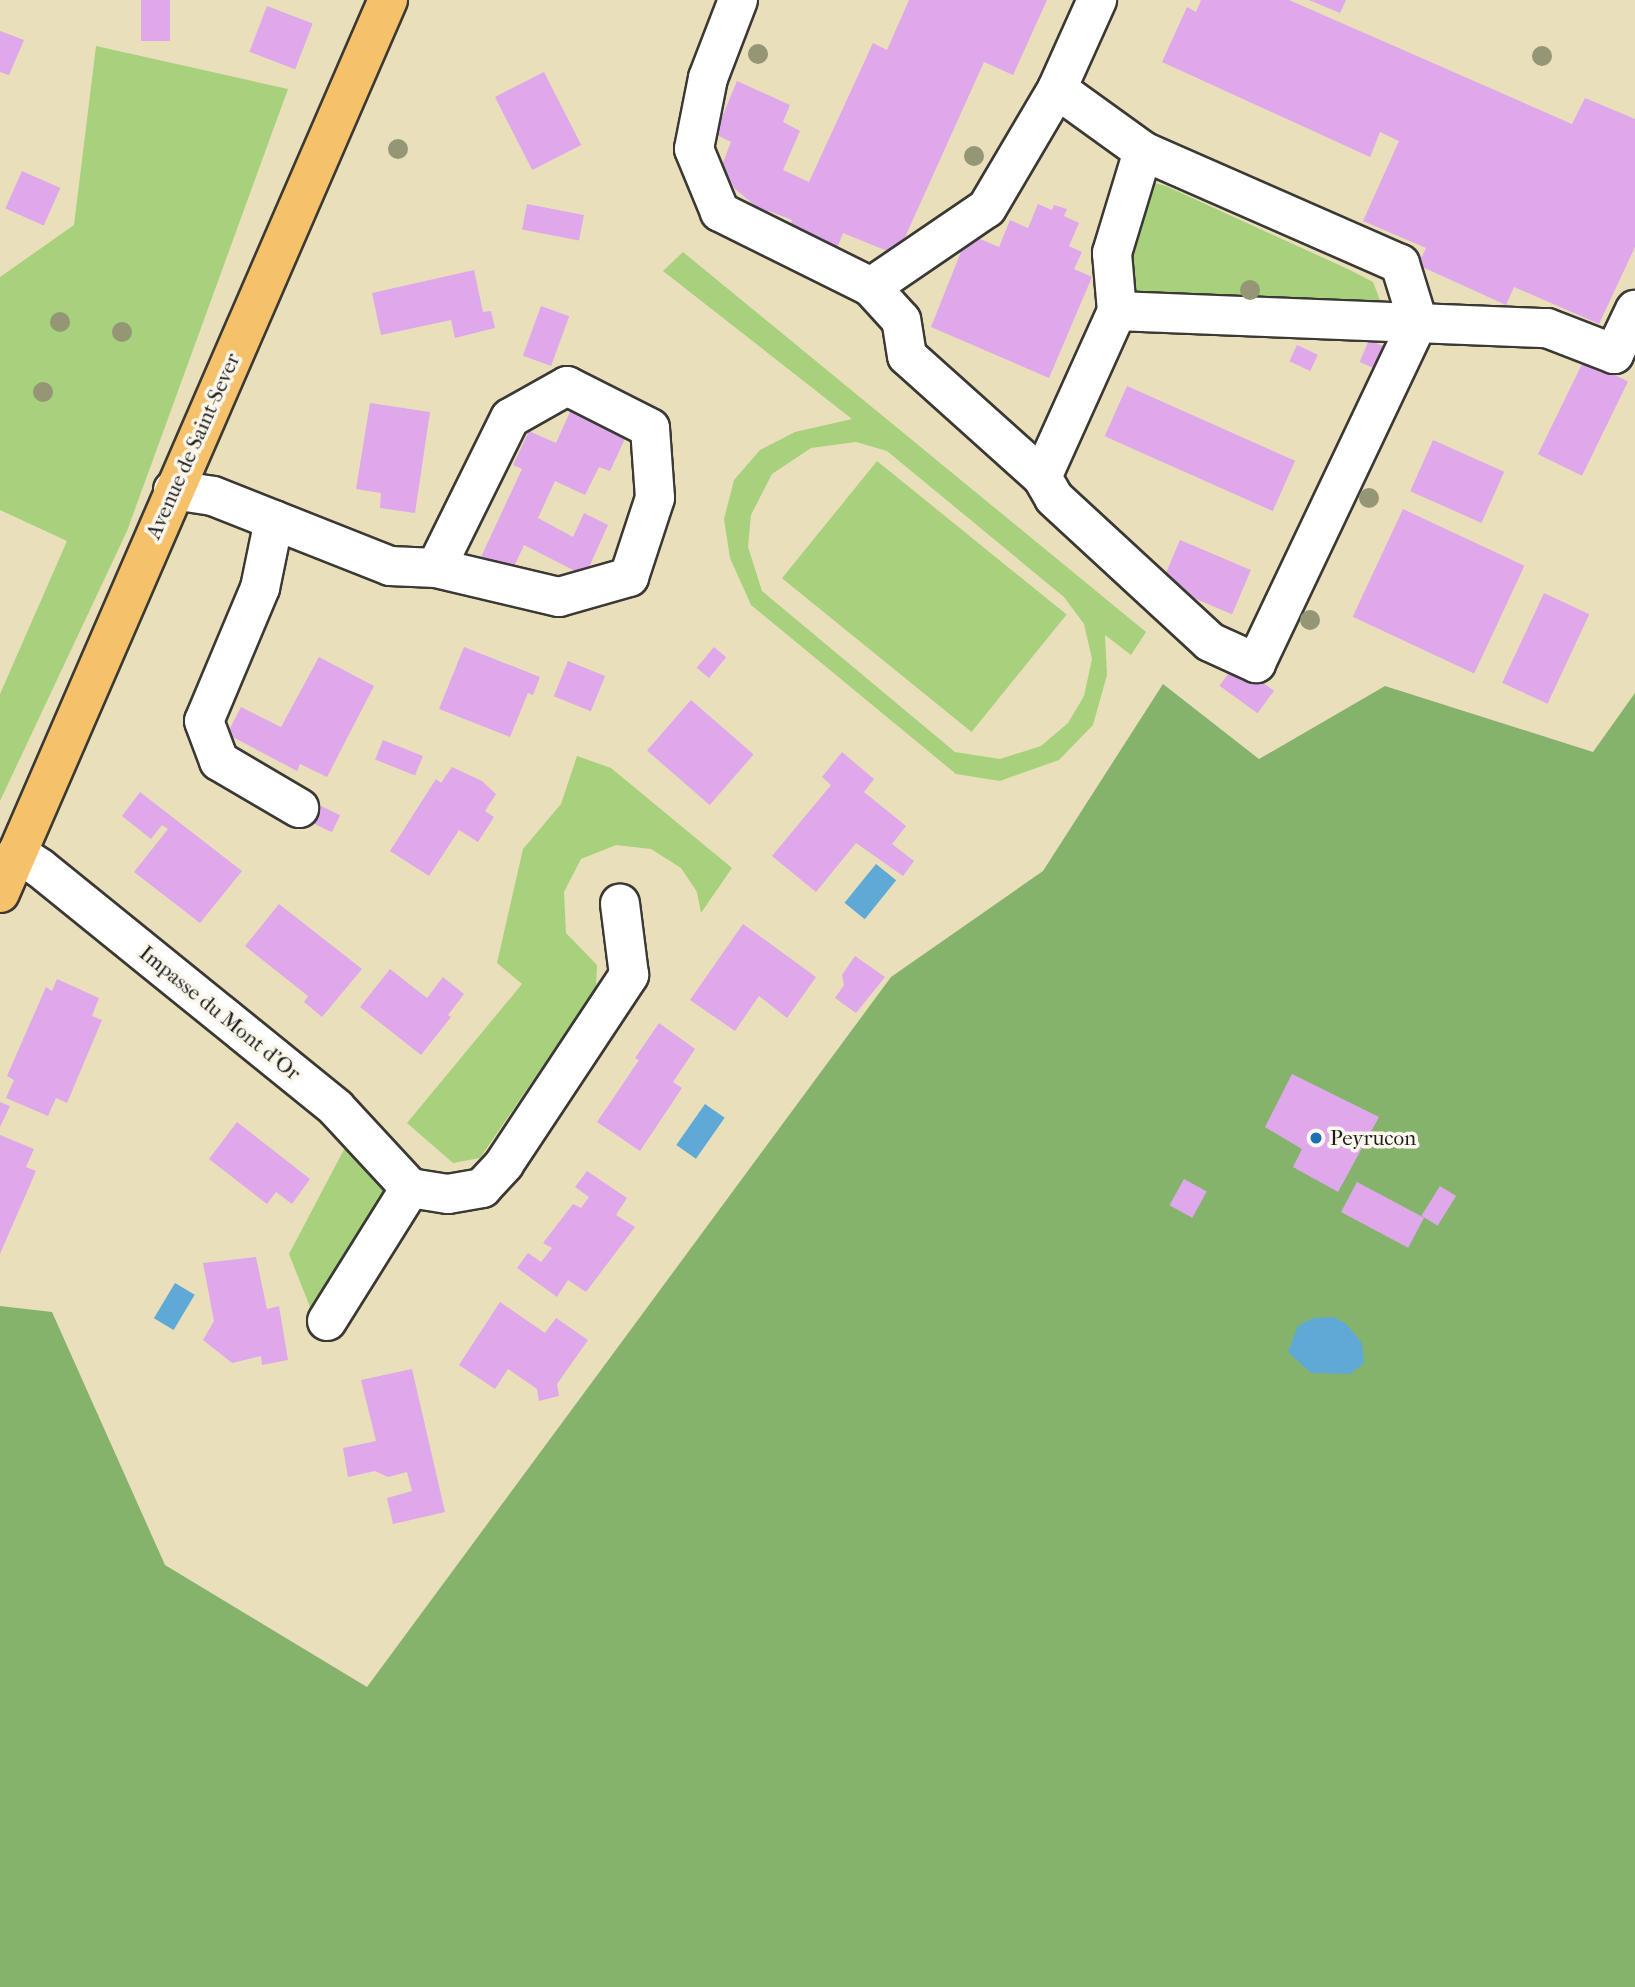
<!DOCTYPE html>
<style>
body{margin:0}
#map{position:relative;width:1635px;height:1987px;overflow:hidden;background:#eadfbb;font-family:"IM FELL French Canon",serif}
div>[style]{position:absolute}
.green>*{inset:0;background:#a8d17d;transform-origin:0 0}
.forest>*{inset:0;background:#86b36c}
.water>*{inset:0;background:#5ea9d6;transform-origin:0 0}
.building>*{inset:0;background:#dea8eb;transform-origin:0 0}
.roads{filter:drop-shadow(2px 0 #3b3934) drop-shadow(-2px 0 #3b3934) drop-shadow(0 2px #3b3934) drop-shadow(0 -2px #3b3934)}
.minor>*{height:38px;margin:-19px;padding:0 19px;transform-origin:19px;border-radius:19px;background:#fff}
.major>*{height:38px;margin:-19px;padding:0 19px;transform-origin:19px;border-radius:19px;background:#f5c16b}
.trees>*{width:20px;height:20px;margin:-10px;border-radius:50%;background:#949676}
.dots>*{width:19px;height:19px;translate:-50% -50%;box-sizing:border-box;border:4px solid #fbf7ec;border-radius:50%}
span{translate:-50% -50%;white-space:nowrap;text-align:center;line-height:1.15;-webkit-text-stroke:7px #fbf7ec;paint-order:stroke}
.street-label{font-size:21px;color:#1c1c1c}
.poi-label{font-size:21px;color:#1c1c1c}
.left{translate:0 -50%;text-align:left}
</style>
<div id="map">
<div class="green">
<div style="clip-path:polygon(96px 46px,288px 89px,127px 531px,0 801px,0 694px,67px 541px,0 510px,0 277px,74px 225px)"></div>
<div style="clip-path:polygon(1150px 182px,1166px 186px,1350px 270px,1373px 282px,1380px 300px,1367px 316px,1141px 296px,1123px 289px,1121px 262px)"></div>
<div style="clip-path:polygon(evenodd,683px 252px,1146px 632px,1131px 655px,1105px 635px,1107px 675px,1093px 725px,1059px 760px,1000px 781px,956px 774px,751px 605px,730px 558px,724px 519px,734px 480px,760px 450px,795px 432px,852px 419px,663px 271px,683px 252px,856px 442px,887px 451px,1064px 597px,1084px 624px,1092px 659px,1084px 696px,1068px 723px,1041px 746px,1000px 759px,955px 752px,762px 591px,748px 547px,751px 515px,772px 474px,811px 448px,856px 442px)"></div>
<div style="left:877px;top:461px;width:244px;height:151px;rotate:39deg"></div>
<div style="clip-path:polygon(577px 756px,611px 768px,732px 868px,701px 913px,697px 892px,681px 868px,651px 849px,616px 845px,581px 859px,564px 892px,566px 933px,597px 965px,596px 988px,480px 1158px,453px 1163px,407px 1123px,522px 984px,497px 963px,523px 849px,561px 804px)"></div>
<div style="clip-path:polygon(349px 1140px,384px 1186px,383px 1213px,312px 1312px,289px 1254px)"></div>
</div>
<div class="forest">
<div style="clip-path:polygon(1163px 684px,1259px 759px,1385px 686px,1593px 752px,1635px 693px,1635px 1987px,0 1987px,0 1306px,52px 1312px,165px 1565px,367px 1687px,891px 977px,1043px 871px)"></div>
</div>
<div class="water">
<div style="left:876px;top:864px;width:26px;height:50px;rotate:39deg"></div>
<div style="left:705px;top:1104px;width:24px;height:50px;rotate:35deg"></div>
<div style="left:175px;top:1283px;width:23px;height:41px;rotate:31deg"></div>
<div style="clip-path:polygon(1334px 1317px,1346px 1324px,1362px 1343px,1364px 1363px,1350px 1374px,1311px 1373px,1288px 1352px,1298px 1326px,1313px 1318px)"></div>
</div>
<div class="building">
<div style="left:141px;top:0;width:29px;height:41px"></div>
<div style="clip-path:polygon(909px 0,1047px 0,1013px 75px,984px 62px,897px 255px,843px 233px,834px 256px,789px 229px,792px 220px,769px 211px,765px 214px,734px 188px,722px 165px,731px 142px,715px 134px,737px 81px,790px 105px,783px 122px,800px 131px,783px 170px,809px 182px,873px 43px,887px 50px)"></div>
<div style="clip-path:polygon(1201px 0,1289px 0,1572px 124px,1585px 98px,1635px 119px,1635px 247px,1599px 324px,1514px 287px,1506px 305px,1418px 265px,1426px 248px,1363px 221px,1399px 141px,1380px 132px,1370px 157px,1162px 62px,1187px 7px,1196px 12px)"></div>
<div style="clip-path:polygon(1309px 0,1346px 0,1340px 13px)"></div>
<div style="left:267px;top:6px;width:49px;height:49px;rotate:21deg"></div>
<div style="clip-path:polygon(0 31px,24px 40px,9px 75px,0 72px)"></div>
<div style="left:544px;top:72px;width:82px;height:55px;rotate:63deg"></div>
<div style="left:22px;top:171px;width:42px;height:41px;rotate:24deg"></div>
<div style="left:527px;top:204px;width:58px;height:26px;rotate:11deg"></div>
<div style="clip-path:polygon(1038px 204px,1052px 210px,1054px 205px,1067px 209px,1064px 216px,1079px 223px,1069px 246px,1082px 252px,1074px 269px,1092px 277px,1049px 378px,931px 327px,968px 234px,999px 247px,1010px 220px,1028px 228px)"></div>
<div style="clip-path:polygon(474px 270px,483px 312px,491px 311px,495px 328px,455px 338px,451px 320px,381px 335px,372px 293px)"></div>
<div style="left:541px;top:306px;width:30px;height:53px;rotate:20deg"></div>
<div style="left:1369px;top:340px;width:26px;height:24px;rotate:23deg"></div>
<div style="left:1297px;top:345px;width:23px;height:18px;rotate:25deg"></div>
<div style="left:1584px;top:360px;width:49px;height:105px;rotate:26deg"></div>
<div style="left:1127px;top:386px;width:184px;height:55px;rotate:24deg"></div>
<div style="clip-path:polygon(370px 403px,430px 412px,415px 513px,380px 508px,381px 493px,356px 489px)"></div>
<div style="clip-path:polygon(574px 403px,629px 430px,610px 471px,599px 467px,585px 495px,555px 481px,538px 518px,573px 537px,584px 513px,608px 525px,585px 576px,524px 545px,511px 573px,481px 557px,522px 469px,513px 465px,529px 431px,556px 443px)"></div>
<div style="left:1433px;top:440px;width:78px;height:56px;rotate:24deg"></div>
<div style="left:1403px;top:509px;width:134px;height:119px;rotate:25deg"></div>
<div style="left:1180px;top:540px;width:77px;height:48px;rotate:23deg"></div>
<div style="left:1544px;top:593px;width:50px;height:99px;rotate:25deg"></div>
<div style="clip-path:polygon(464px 647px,540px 677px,533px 695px,528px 693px,510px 737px,439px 709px)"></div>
<div style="left:714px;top:647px;width:16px;height:27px;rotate:40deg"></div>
<div style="clip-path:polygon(319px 657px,374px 686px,327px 777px,300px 764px,297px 771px,227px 734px,241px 707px,281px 727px)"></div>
<div style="left:568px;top:661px;width:40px;height:38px;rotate:22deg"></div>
<div style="left:1236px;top:663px;width:47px;height:28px;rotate:36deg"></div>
<div style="left:691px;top:700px;width:83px;height:67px;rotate:41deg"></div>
<div style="left:383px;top:740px;width:43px;height:21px;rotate:22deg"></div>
<div style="clip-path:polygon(842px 752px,874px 779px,864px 792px,906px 826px,892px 844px,914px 861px,903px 876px,856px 843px,816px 892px,772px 856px,831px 785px,822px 777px)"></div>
<div style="clip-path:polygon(452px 767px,482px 781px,496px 794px,485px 811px,494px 817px,478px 842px,459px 830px,429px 876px,390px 851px,436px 779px,441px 783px)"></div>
<div style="clip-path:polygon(140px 792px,242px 871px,200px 923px,134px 872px,168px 829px,162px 825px,151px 839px,122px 816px)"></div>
<div style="left:315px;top:803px;width:28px;height:19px;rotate:26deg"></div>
<div style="clip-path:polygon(279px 904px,362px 969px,322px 1017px,304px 1002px,308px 996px,245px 946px)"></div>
<div style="clip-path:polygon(743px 924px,816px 977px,787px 1018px,759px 996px,735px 1031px,690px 1000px)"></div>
<div style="clip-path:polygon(855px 956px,885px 977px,856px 1013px,835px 998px,844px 985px,842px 975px)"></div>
<div style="clip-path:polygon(390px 969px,427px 998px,443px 977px,464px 994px,448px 1015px,451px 1017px,421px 1055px,360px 1007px)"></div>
<div style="clip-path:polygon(57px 979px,99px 998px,92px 1016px,102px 1020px,67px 1103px,56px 1098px,48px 1116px,6px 1098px,14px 1080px,7px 1076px,46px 987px,52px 991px)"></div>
<div style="clip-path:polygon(659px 1023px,695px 1049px,673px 1082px,682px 1088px,640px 1151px,597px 1122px,639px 1060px,635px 1058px)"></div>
<div style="clip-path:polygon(1292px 1074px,1379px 1117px,1338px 1192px,1293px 1167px,1302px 1149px,1265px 1127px)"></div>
<div style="clip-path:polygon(0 1102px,10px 1106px,0 1127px)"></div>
<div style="clip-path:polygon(237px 1122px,310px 1179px,292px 1204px,276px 1192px,267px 1204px,209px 1159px)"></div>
<div style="clip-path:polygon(0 1135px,34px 1149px,26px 1167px,36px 1171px,0 1254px)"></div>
<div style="clip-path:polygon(587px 1171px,627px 1198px,616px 1215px,635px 1227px,586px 1292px,568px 1280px,557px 1297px,517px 1268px,528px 1253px,541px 1262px,552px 1248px,543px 1243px,573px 1204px,581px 1208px,589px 1197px,575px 1187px)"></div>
<div style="left:1184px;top:1179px;width:26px;height:30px;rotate:29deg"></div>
<div style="left:1357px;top:1182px;width:76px;height:34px;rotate:28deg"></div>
<div style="left:1440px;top:1186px;width:19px;height:35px;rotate:32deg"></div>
<div style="clip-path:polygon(256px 1257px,267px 1309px,279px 1306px,288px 1360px,262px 1365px,261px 1356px,232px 1363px,203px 1340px,214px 1321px,203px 1263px)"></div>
<div style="clip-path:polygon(500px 1302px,545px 1333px,556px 1318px,588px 1340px,557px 1384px,559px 1396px,539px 1401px,537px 1389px,508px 1369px,495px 1389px,459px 1365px)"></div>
<div style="clip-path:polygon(412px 1369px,445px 1512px,393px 1524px,387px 1498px,412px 1491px,407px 1472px,388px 1477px,375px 1471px,348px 1477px,343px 1448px,376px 1441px,361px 1380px)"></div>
</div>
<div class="roads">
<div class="minor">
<div style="left:738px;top:0;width:84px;rotate:111deg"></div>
<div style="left:708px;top:78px;width:72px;rotate:101.2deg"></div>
<div style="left:694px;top:149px;width:68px;rotate:67.6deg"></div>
<div style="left:720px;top:212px;width:169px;rotate:26.4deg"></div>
<div style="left:1057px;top:89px;width:106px;rotate:35.8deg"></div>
<div style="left:1143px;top:151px;width:107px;rotate:106.9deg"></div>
<div style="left:1112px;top:253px;width:58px;rotate:85.1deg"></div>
<div style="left:1117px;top:311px;width:182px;rotate:114.3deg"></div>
<div style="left:1042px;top:477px;width:181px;rotate:-138.1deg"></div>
<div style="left:907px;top:356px;width:36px;rotate:-99deg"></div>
<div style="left:901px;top:320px;width:45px;rotate:-132.3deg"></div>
<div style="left:871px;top:287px;width:140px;rotate:-34.3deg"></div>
<div style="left:987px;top:208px;width:138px;rotate:-59.5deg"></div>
<div style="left:1057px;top:89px;width:98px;rotate:-65.8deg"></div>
<div style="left:1117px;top:311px;width:430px;rotate:2.3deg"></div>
<div style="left:1547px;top:328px;width:72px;rotate:21.2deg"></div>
<div style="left:1614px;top:354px;width:49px;rotate:-64.5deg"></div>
<div style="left:1042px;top:477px;width:24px;rotate:60deg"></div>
<div style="left:1054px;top:498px;width:212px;rotate:42.7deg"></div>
<div style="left:1210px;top:642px;width:51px;rotate:24.5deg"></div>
<div style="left:1256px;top:663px;width:378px;rotate:-64.6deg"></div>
<div style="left:1418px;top:322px;width:61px;rotate:-107.2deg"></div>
<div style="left:1400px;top:264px;width:281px;rotate:-156.3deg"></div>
<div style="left:173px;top:490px;width:40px;rotate:8.5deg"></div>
<div style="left:213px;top:496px;width:190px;rotate:21.6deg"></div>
<div style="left:390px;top:566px;width:46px;rotate:2.5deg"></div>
<div style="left:436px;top:568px;width:126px;rotate:13.3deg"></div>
<div style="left:559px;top:597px;width:73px;rotate:-15.9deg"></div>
<div style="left:629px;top:577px;width:83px;rotate:-71.8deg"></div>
<div style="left:655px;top:498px;width:70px;rotate:-94.1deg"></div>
<div style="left:650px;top:428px;width:93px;rotate:-153.2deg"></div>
<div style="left:567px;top:386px;width:65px;rotate:150.7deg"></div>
<div style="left:510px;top:418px;width:167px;rotate:116.3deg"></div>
<div style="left:274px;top:520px;width:69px;rotate:101.6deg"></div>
<div style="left:260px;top:588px;width:144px;rotate:112.8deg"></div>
<div style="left:204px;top:721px;width:43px;rotate:69.4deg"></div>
<div style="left:219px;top:761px;width:93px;rotate:30.4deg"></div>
<div style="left:17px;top:853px;width:27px;rotate:33deg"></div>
<div style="left:40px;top:868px;width:381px;rotate:39deg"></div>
<div style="left:336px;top:1108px;width:109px;rotate:47.2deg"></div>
<div style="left:410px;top:1188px;width:38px;rotate:9deg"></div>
<div style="left:448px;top:1194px;width:35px;rotate:-10deg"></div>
<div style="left:482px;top:1188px;width:33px;rotate:-47deg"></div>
<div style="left:504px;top:1164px;width:227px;rotate:-56.5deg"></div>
<div style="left:629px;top:975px;width:72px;rotate:-97.2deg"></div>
<div style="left:327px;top:1321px;width:157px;rotate:-58deg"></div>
</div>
<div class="major">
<div style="left:0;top:893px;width:974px;rotate:-66.52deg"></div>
</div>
</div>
<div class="trees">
<div style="left:758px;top:54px"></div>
<div style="left:1542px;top:56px"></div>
<div style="left:398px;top:149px"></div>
<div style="left:974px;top:156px"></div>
<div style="left:1250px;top:290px"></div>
<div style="left:60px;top:322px"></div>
<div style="left:122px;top:332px"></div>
<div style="left:43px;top:392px"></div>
<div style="left:1369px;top:498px"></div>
<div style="left:1310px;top:620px"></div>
</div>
<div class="dots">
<div style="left:1316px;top:1138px;background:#1f6fb2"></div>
</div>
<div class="street-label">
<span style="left:193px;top:446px;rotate:-66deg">Avenue de Saint-Sever</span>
<span style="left:220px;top:1013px;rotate:39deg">Impasse du Mont d'Or</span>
</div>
<div class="poi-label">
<span class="left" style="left:1330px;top:1138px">Peyrucon</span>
</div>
</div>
